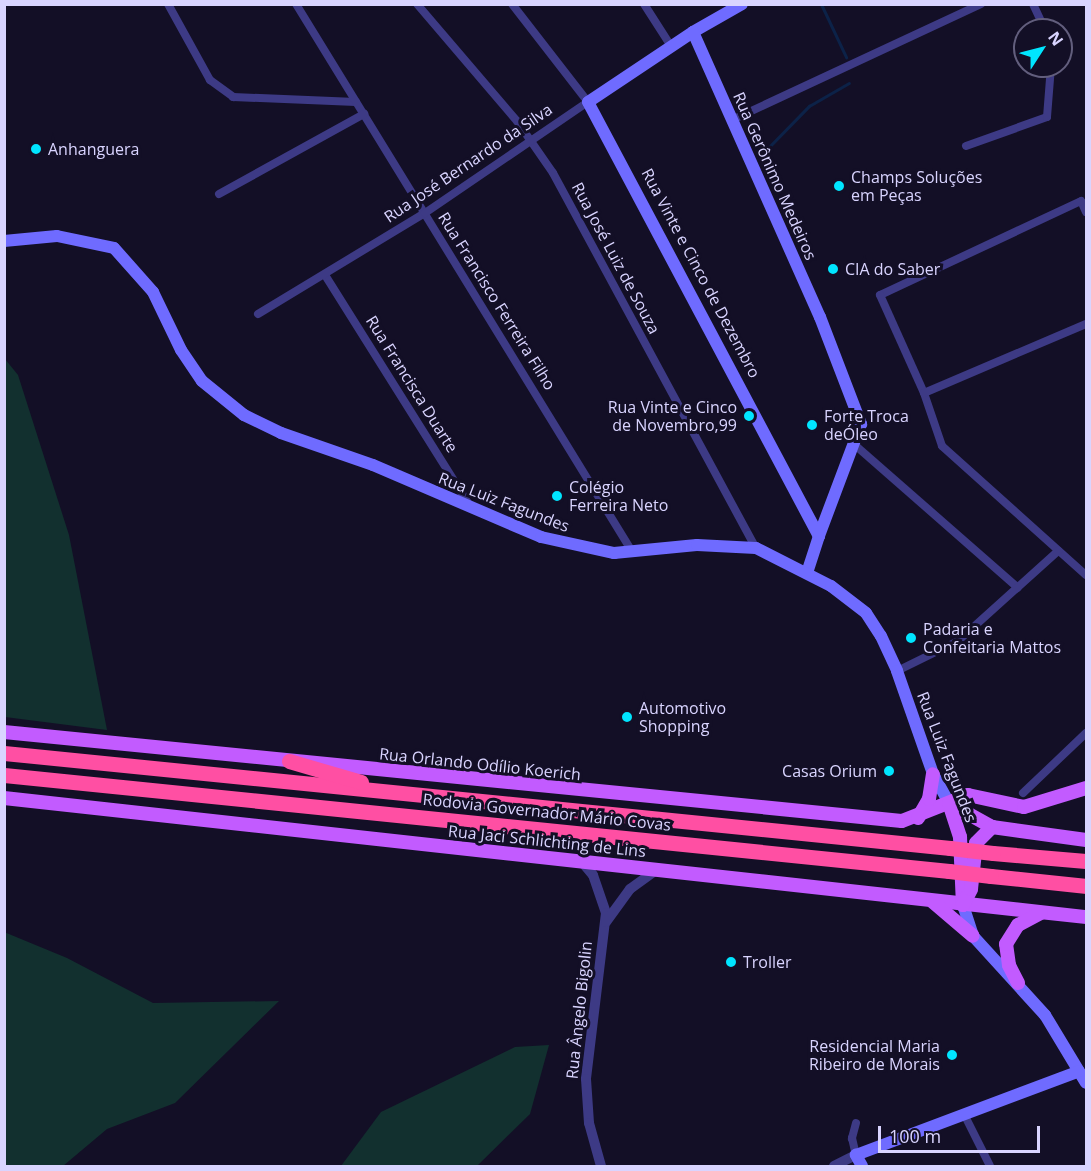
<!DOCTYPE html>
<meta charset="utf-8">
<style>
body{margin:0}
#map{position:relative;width:1091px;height:1171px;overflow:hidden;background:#130f26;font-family:"Open Sans",sans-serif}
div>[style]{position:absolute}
.green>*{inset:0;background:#12302f}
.stream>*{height:3px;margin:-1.5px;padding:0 1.5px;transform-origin:1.5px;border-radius:1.5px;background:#0c2248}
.minor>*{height:8px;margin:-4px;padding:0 4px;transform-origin:4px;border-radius:4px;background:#3d3a85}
.tertiary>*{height:10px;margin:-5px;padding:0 5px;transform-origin:5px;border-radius:5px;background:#3d3a85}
.secondary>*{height:12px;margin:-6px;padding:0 6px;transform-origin:6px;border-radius:6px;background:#6f6bff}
.primary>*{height:14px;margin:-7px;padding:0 7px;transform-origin:7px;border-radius:7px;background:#c25bff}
.motorway>*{height:15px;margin:-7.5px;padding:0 7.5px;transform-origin:7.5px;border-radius:7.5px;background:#ff4fa3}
.motorway-bridge>*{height:15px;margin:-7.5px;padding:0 7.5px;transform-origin:7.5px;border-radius:7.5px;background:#ff4fa3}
.dots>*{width:16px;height:16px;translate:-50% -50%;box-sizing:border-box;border:3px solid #130f26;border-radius:50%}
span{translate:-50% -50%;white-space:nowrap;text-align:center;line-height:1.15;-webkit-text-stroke:6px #130f26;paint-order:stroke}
.poi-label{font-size:16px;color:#d9d4ff}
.left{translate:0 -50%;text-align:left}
.right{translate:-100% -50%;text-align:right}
.street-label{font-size:16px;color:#d9d4ff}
.frame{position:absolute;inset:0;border:6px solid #d9d4ff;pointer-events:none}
.north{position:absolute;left:1013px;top:18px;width:60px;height:60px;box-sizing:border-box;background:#130f26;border:2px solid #625e7d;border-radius:50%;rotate:54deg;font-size:16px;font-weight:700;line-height:24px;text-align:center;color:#d9d4ff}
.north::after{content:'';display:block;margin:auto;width:21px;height:27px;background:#00e5ff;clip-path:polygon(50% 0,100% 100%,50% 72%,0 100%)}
.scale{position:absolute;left:878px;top:1126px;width:162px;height:27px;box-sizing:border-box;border:3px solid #d9d4ff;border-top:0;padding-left:8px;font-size:18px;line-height:21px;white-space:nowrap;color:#d9d4ff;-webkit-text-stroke:4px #130f26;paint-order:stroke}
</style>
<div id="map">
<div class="green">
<div style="clip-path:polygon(5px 359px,18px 375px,69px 535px,107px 730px,5px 717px)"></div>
<div style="clip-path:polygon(4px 932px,67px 958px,153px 1003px,279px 1001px,175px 1103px,107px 1129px,63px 1166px,5px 1166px)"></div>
<div style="clip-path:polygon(549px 1045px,530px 1114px,477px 1166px,341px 1166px,381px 1112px,515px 1047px)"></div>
</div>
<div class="stream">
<div style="left:821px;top:4px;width:59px;rotate:64.7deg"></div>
<div style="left:766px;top:150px;width:62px;rotate:-45.7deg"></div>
<div style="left:809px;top:106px;width:46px;rotate:-29.9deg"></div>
</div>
<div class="minor">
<div style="left:168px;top:4px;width:87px;rotate:61.1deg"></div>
<div style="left:210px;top:80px;width:29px;rotate:36deg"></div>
<div style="left:233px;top:97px;width:123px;rotate:2.3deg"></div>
<div style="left:296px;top:4px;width:644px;rotate:58.46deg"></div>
<div style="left:417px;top:4px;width:154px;rotate:49.5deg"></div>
<div style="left:517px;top:121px;width:63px;rotate:55.3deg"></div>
<div style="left:553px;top:173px;width:426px;rotate:61.6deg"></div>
<div style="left:644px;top:4px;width:50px;rotate:57.3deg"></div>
<div style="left:1033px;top:4px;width:29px;rotate:65deg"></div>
<div style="left:732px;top:120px;width:275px;rotate:-25deg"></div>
<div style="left:966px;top:146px;width:86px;rotate:-19.7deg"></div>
<div style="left:1047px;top:117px;width:51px;rotate:-85.5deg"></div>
<div style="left:219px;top:194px;width:166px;rotate:-28.9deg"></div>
<div style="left:1086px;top:212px;width:12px;rotate:-114deg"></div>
<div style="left:1081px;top:201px;width:222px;rotate:154.9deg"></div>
<div style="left:880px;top:295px;width:107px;rotate:65.8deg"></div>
<div style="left:924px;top:393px;width:56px;rotate:71.2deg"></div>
<div style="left:942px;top:446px;width:193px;rotate:41.9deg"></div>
<div style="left:325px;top:275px;width:275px;rotate:57.9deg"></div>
<div style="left:258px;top:314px;width:195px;rotate:-31.2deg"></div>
<div style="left:425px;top:213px;width:197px;rotate:-34.3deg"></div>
<div style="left:588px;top:102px;width:124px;rotate:-127.8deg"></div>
<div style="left:924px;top:393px;width:176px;rotate:-23.1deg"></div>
<div style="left:856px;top:446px;width:215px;rotate:41.2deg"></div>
<div style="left:897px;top:671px;width:68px;rotate:-26.2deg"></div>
<div style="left:958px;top:641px;width:135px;rotate:-42deg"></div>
<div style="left:1023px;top:793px;width:87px;rotate:-43.6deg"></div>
<div style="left:964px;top:1114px;width:58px;rotate:63.4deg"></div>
<div style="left:856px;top:1123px;width:16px;rotate:105deg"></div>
<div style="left:852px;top:1138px;width:17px;rotate:77deg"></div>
</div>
<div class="tertiary">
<div style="left:582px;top:862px;width:17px;rotate:50deg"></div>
<div style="left:593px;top:875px;width:40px;rotate:71.1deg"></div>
<div style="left:606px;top:913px;width:167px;rotate:96.9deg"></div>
<div style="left:586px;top:1079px;width:44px;rotate:86.1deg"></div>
<div style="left:589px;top:1123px;width:45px;rotate:74.4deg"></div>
<div style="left:606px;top:922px;width:41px;rotate:-54deg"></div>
<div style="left:630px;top:889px;width:32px;rotate:-36deg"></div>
<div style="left:834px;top:1166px;width:25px;rotate:-27deg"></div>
</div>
<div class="secondary">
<div style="left:742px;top:4px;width:56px;rotate:150.3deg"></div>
<div style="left:693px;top:32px;width:126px;rotate:146.3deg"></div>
<div style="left:588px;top:102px;width:492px;rotate:62deg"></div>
<div style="left:819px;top:536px;width:39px;rotate:108deg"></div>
<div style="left:693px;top:32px;width:312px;rotate:66deg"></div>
<div style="left:820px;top:317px;width:115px;rotate:69deg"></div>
<div style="left:861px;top:424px;width:120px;rotate:110.6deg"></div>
<div style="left:4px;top:241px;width:53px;rotate:-5.4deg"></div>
<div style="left:57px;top:236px;width:58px;rotate:11.9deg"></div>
<div style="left:114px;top:248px;width:59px;rotate:48.4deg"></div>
<div style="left:153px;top:292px;width:64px;rotate:64.2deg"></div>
<div style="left:181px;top:350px;width:37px;rotate:56deg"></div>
<div style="left:202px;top:381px;width:54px;rotate:39deg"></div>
<div style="left:244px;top:415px;width:41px;rotate:25.9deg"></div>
<div style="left:281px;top:433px;width:97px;rotate:19.2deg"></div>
<div style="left:373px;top:465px;width:183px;rotate:23.2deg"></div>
<div style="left:541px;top:537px;width:75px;rotate:12.4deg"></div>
<div style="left:614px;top:553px;width:83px;rotate:-5.5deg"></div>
<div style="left:697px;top:545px;width:59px;rotate:2.9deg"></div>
<div style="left:756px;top:548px;width:84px;rotate:26.9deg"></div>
<div style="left:831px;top:586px;width:44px;rotate:37.6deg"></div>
<div style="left:866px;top:613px;width:27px;rotate:57deg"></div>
<div style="left:881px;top:636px;width:38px;rotate:65deg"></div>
<div style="left:897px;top:671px;width:109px;rotate:70.7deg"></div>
<div style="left:933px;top:774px;width:33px;rotate:61deg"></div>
<div style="left:963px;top:905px;width:33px;rotate:72deg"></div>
<div style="left:973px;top:936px;width:107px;rotate:47.7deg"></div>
<div style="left:1045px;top:1015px;width:79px;rotate:58.9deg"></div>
<div style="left:862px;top:1166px;width:13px;rotate:-119deg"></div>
<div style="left:856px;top:1155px;width:238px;rotate:-20.6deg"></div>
</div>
<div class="primary">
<div style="left:4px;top:732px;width:902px;rotate:5.66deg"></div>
<div style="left:902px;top:821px;width:71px;rotate:-21.5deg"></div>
<div style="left:968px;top:795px;width:57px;rotate:12.1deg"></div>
<div style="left:1024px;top:807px;width:65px;rotate:-17deg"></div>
<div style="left:4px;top:798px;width:1089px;rotate:6.28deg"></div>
<div style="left:949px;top:803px;width:49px;rotate:29.2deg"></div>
<div style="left:992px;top:827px;width:95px;rotate:7.9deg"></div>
<div style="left:949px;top:803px;width:36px;rotate:72deg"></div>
<div style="left:960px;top:837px;width:68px;rotate:87.5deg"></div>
<div style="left:918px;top:818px;width:22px;rotate:-60deg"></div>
<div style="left:929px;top:799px;width:25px;rotate:-81deg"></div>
<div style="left:933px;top:902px;width:52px;rotate:40.4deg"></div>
<div style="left:963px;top:905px;width:18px;rotate:-63deg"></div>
<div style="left:971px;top:889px;width:46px;rotate:-83.8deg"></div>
<div style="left:976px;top:843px;width:23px;rotate:-45deg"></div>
<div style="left:1018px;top:983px;width:20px;rotate:-117deg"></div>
<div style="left:1009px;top:965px;width:21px;rotate:-98deg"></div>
<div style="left:1006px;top:944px;width:22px;rotate:-58deg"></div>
<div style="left:1018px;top:925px;width:26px;rotate:-28deg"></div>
</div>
<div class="motorway">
<div style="left:4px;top:753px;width:951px;rotate:5.73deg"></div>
<div style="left:289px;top:761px;width:75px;rotate:16.3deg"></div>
<div style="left:4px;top:775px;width:950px;rotate:5.8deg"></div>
<div style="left:993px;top:853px;width:93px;rotate:4.9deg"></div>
<div style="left:991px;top:876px;width:96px;rotate:6deg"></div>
</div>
<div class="motorway-bridge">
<div style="left:950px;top:848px;width:43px;rotate:6.6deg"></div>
<div style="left:949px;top:871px;width:42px;rotate:6.8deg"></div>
</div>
<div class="dots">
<div style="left:36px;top:149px;background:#00e5ff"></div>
<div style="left:839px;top:186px;background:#00e5ff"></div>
<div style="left:833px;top:269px;background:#00e5ff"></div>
<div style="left:749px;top:416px;background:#00e5ff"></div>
<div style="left:812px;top:425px;background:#00e5ff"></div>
<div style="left:557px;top:496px;background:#00e5ff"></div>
<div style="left:911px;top:638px;background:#00e5ff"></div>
<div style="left:627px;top:717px;background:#00e5ff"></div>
<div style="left:889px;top:771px;background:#00e5ff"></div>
<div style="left:731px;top:962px;background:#00e5ff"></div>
<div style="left:952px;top:1055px;background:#00e5ff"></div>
</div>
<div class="poi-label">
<span class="left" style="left:48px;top:149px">Anhanguera</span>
<span class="left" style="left:851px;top:186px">Champs Soluções<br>em Peças</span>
<span class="left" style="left:845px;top:269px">CIA do Saber</span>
<span class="right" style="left:737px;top:416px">Rua Vinte e Cinco<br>de Novembro,99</span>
<span class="left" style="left:824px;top:425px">Forte Troca<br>deÓleo</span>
<span class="left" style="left:569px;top:496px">Colégio<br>Ferreira Neto</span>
<span class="left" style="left:923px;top:638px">Padaria e<br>Confeitaria Mattos</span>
<span class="left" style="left:639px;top:717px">Automotivo<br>Shopping</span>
<span class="right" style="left:877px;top:771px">Casas Orium</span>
<span class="left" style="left:743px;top:962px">Troller</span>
<span class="right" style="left:940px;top:1055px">Residencial Maria<br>Ribeiro de Morais</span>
</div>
<div class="street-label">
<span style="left:468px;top:163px;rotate:-34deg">Rua José Bernardo da Silva</span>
<span style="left:775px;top:176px;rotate:66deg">Rua Gerônimo Medeiros</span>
<span style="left:616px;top:258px;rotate:62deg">Rua José Luiz de Souza</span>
<span style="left:701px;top:273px;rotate:62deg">Rua Vinte e Cinco de Dezembro</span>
<span style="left:497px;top:301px;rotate:58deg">Rua Francisco Ferreira Filho</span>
<span style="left:412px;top:384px;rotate:58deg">Rua Francisca Duarte</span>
<span style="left:504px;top:502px;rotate:21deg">Rua Luiz Fagundes</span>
<span style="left:947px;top:757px;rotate:69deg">Rua Luiz Fagundes</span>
<span style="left:480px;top:764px;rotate:6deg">Rua Orlando Odílio Koerich</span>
<span style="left:547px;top:812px;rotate:6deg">Rodovia Governador Mário Covas</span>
<span style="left:547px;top:841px;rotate:6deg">Rua Jaci Schlichting de Lins</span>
<span style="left:579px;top:1010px;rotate:-84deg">Rua Ângelo Bigolin</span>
</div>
<div class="frame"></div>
<div class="north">N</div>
<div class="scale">100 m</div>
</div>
